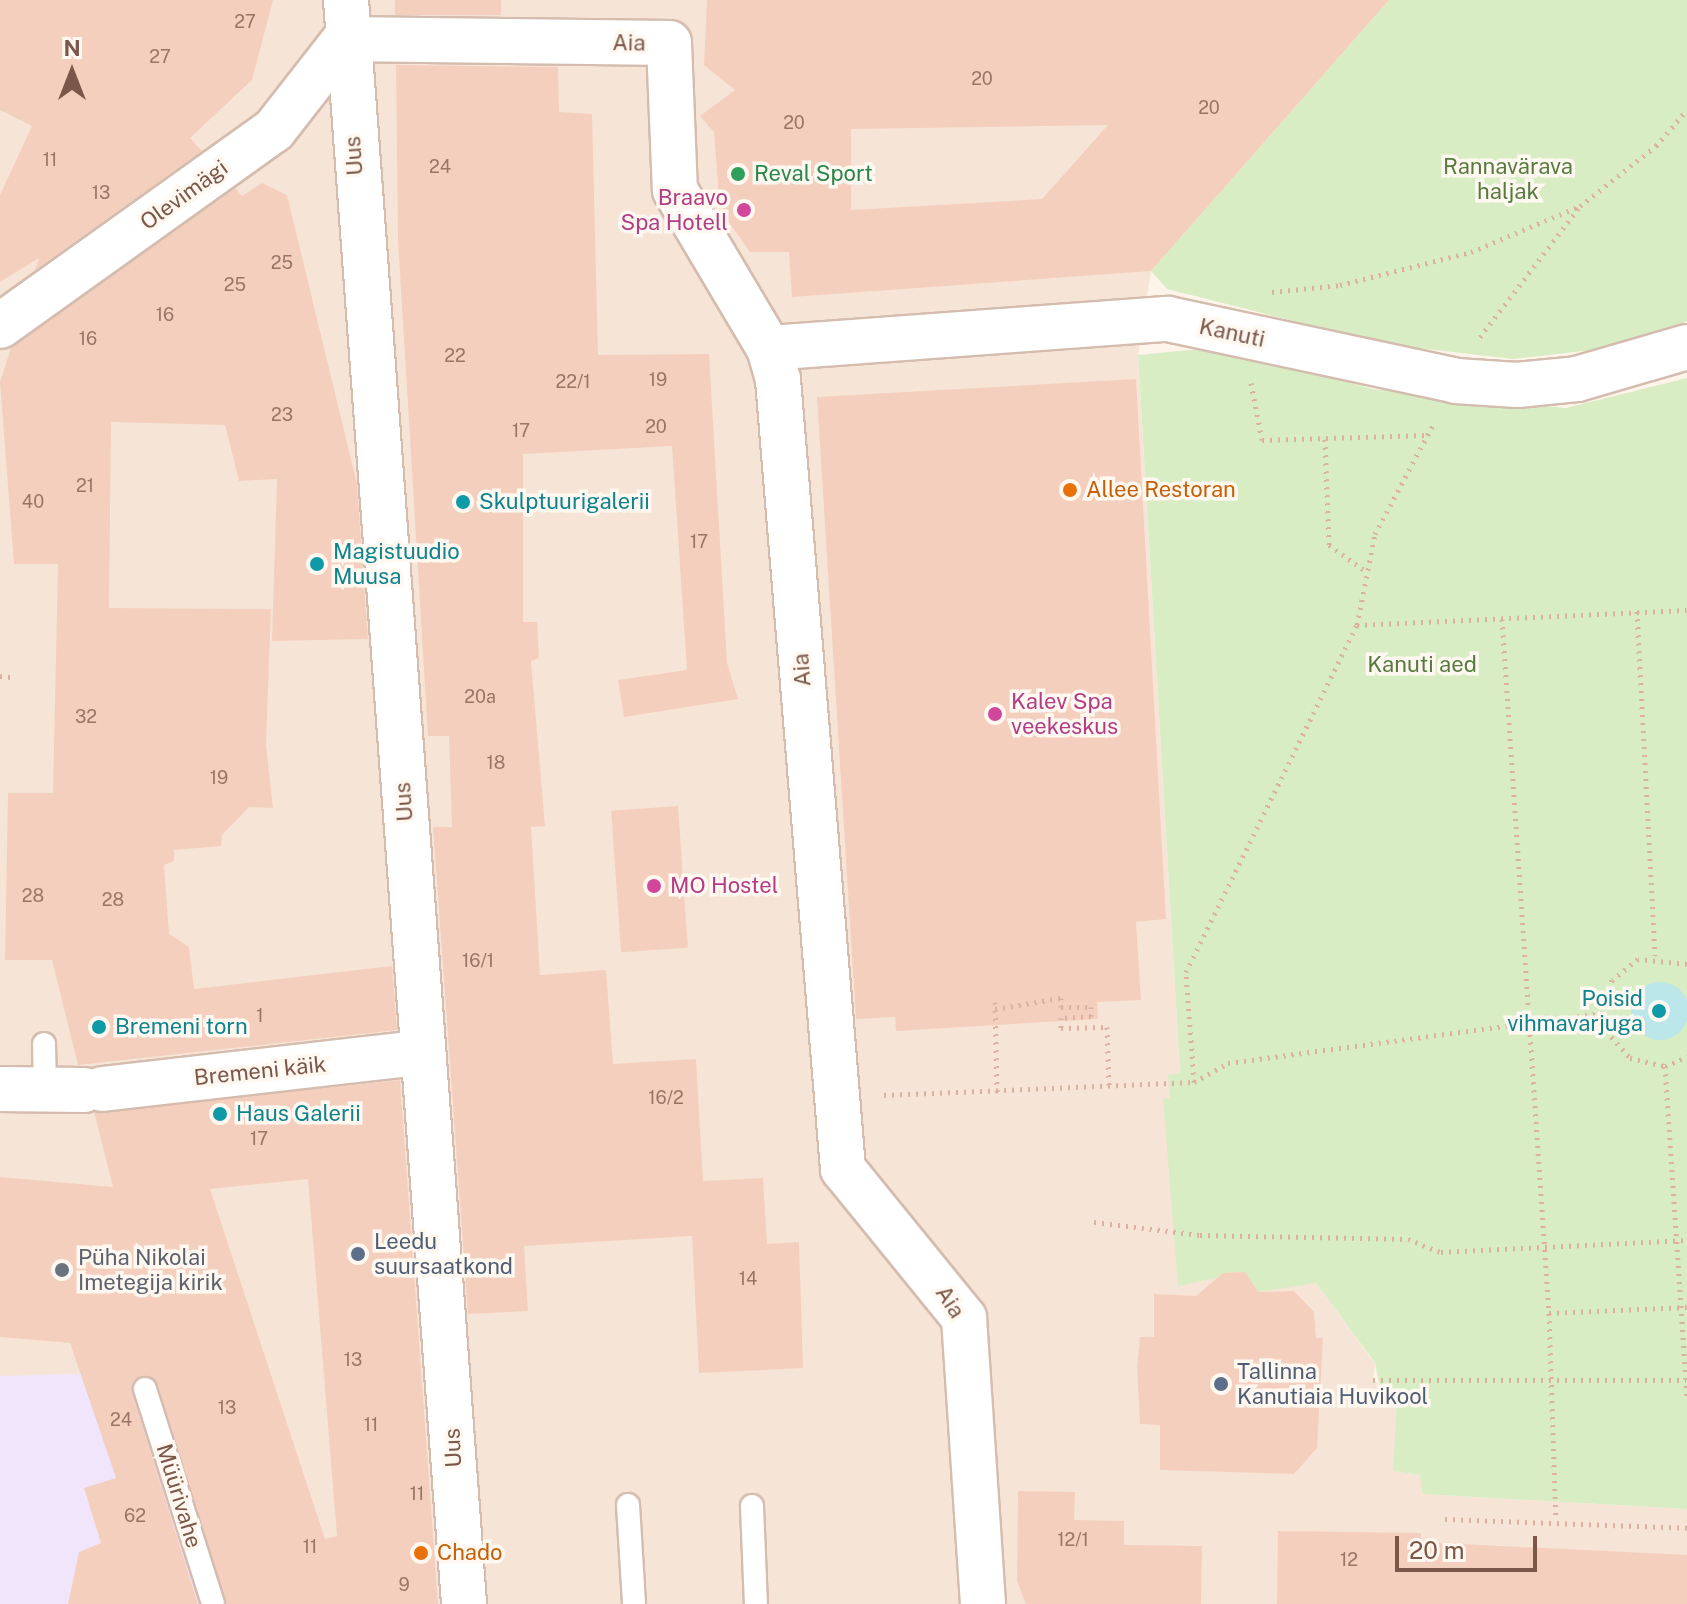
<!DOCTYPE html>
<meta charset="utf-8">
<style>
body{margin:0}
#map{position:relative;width:1687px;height:1604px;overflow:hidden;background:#fef4e9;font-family:"Public Sans",sans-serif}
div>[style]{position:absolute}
.residential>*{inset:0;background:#f6e5d6}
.education>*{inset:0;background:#f1e5fb}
.green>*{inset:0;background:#d9edc5}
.water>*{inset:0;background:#bbe7ea}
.round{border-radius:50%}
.building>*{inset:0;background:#f5cfbe;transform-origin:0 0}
.path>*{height:5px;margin-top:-2.5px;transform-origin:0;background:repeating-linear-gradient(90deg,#dbb2a0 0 2px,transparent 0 8px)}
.roads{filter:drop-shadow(2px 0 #d4bcaf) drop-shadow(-2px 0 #d4bcaf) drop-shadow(0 2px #d4bcaf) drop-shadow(0 -2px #d4bcaf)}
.service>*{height:22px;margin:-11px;padding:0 11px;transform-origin:11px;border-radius:11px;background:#fff}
.minor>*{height:44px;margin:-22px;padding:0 22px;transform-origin:22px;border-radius:22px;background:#fff}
.dots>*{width:22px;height:22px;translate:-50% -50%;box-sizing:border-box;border:4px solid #fff8f0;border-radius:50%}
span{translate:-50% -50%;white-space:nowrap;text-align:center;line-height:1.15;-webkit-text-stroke:7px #fff8f0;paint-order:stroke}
.number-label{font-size:18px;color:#9a7567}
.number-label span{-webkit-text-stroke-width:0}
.street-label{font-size:22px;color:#7b574a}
.park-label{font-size:22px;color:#557b3e}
.leisure-label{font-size:22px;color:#27864d}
.left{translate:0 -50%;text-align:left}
.hotel-label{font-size:22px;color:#b23c85}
.right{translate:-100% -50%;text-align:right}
.food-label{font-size:22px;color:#c56008}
.culture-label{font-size:22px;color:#0d838f}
.service-label{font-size:22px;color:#4e5e75}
.worship-label{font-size:22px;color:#5b616d}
.north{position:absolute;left:32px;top:32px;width:80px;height:80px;-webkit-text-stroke:6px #fff8f0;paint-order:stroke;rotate:0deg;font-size:22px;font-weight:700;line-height:32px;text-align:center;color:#7b574a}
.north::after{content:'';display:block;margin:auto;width:28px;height:36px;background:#7b574a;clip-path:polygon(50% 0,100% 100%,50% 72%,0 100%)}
.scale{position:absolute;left:1395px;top:1536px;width:142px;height:36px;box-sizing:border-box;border:4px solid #7b574a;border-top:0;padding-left:10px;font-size:24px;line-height:28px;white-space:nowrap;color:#7b574a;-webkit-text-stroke:6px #fff8f0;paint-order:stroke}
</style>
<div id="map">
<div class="residential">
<div style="clip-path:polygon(0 0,1389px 0,1151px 271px,1138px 355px,1180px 1074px,1169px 1075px,1170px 1098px,1163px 1099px,1223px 1273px,1316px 1283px,1375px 1364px,1373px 1380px,1397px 1398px,1394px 1471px,1421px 1475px,1422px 1494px,1687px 1509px,1687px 1604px,0 1604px)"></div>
</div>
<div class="education">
<div style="clip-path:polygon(131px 1372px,204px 1604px,0 1604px,0 1376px)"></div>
</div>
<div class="green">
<div style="clip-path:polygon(1389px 0,1687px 0,1687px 321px,1646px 344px,1513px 359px,1384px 344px,1167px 289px,1151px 271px)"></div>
<div style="clip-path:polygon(1220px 347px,1373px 389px,1566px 408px,1687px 378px,1687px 1509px,1422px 1494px,1420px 1475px,1393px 1471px,1397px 1398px,1381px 1395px,1375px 1363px,1316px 1283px,1258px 1292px,1245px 1272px,1178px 1286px,1163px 1099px,1170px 1098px,1168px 1075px,1180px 1073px,1138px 355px)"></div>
</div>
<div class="water">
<div class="round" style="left:1631px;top:982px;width:58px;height:58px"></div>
</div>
<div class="building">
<div style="clip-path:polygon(0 0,273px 0,252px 80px,190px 138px,202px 151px,35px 270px,39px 258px,0 282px,0 195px,32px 126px,0 110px)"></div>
<div style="left:395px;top:0;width:106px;height:15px"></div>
<div style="clip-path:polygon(evenodd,707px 0,1389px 0,1151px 271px,792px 297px,789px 252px,750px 252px,720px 210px,714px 132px,700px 116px,735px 90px,704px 65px,707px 0,1108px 125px,1042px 199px,851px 210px,851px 129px,1108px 125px)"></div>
<div style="clip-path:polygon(396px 65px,558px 67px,559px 112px,592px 114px,598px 355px,709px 354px,727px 663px,738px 699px,624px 717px,618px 680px,687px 670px,672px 446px,523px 454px,523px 622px,537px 622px,539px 658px,531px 661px,545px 826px,531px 827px,540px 975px,606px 970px,613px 1064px,696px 1059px,703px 1181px,763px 1178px,767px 1244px,799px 1242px,803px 1368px,699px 1373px,692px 1236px,524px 1246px,528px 1311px,468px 1314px,433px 827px,452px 827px,449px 736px,428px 736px,398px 240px)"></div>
<div style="clip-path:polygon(262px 183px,287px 195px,357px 484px,368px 639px,272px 641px,277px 479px,239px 481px,225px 425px,111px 422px,109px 608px,271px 609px,266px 744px,273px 808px,249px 807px,222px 835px,221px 846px,174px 850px,174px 861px,164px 865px,169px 934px,189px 947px,194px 989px,392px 966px,397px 1030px,78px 1065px,52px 960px,5px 960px,8px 793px,53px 793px,58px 564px,14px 564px,0 382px,11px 348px,235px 188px,242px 196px)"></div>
<div style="clip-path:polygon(1136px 379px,1166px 919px,1136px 922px,1141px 1000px,1097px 1002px,1098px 1019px,896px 1031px,895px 1017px,856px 1019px,817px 397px)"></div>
<div style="left:678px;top:806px;width:142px;height:67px;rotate:86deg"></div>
<div style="clip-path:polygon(evenodd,400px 1080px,438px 1604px,227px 1604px,158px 1385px,147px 1375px,134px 1380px,132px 1393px,198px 1604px,68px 1604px,79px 1552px,101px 1543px,84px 1488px,116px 1478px,70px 1343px,0 1337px,0 1177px,113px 1187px,94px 1112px,400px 1080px,308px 1179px,337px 1536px,325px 1539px,210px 1189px,308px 1179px)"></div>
<div style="clip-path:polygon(1245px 1272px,1258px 1292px,1294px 1291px,1314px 1312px,1316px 1338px,1323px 1338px,1317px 1448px,1294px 1474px,1160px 1470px,1160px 1425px,1140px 1424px,1137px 1367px,1140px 1337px,1154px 1337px,1154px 1294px,1196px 1296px,1223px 1273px)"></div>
<div style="clip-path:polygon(1018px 1491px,1075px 1492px,1074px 1520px,1124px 1521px,1124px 1545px,1202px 1546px,1201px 1604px,1026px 1604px,1017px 1581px)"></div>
<div style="clip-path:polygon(1278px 1531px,1421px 1533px,1421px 1542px,1687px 1555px,1687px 1604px,1277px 1604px)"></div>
</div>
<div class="path">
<div style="left:1272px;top:292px;width:68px;rotate:-5.9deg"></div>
<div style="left:1340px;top:285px;width:135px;rotate:-14.1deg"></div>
<div style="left:1471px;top:252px;width:118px;rotate:-22.9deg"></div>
<div style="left:1580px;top:206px;width:97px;rotate:-38.3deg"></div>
<div style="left:1656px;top:146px;width:48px;rotate:-49.3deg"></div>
<div style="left:1480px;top:337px;width:165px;rotate:-52.6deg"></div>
<div style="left:1251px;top:383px;width:58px;rotate:79.1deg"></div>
<div style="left:1262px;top:440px;width:165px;rotate:-1.7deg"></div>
<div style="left:1325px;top:439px;width:106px;rotate:87.8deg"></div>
<div style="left:1329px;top:545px;width:47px;rotate:35.4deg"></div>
<div style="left:1637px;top:611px;width:345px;rotate:87deg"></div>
<div style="left:1502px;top:619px;width:696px;rotate:86.13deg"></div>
<div style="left:1549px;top:1313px;width:138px;rotate:-2.5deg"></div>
<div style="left:1357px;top:625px;width:330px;rotate:-2.6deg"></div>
<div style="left:0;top:676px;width:11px;rotate:5deg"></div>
<div style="left:1687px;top:964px;width:49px;rotate:-174.2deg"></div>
<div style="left:1638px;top:959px;width:33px;rotate:141deg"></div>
<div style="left:1612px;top:980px;width:34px;rotate:105deg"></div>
<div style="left:1603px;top:1013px;width:18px;rotate:81deg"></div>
<div style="left:1606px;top:1031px;width:36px;rotate:48deg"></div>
<div style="left:1630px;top:1058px;width:36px;rotate:13deg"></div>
<div style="left:1665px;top:1066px;width:24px;rotate:-22deg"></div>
<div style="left:995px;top:1002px;width:90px;rotate:88.7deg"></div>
<div style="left:995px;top:1009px;width:67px;rotate:-9.5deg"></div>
<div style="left:1061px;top:998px;width:9px;rotate:90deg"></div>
<div style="left:1061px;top:1007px;width:30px"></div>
<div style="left:1091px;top:1007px;width:9px;rotate:90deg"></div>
<div style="left:1091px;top:1016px;width:30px;rotate:176deg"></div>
<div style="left:1061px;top:1018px;width:10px;rotate:90deg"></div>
<div style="left:1061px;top:1028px;width:46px;rotate:-1.2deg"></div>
<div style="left:1107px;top:1027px;width:58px;rotate:88deg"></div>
<div style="left:1665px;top:1066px;width:335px;rotate:86.2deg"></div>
<div style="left:1194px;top:1082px;width:110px;rotate:-94.2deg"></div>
<div style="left:1186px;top:972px;width:387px;rotate:-63.8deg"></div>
<div style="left:1357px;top:625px;width:93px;rotate:-78.8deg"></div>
<div style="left:1375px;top:534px;width:126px;rotate:-62deg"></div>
<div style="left:884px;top:1095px;width:310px;rotate:-2.4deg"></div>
<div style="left:1194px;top:1082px;width:39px;rotate:-29deg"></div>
<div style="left:1228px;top:1063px;width:378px;rotate:-7.6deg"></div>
<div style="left:1094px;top:1222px;width:107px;rotate:7deg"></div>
<div style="left:1200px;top:1235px;width:208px;rotate:1.1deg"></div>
<div style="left:1408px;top:1239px;width:35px;rotate:22deg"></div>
<div style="left:1441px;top:1252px;width:246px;rotate:-2.8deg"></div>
<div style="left:1549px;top:1313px;width:207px;rotate:88.1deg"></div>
<div style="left:1373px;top:1380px;width:313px"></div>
<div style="left:1445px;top:1519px;width:242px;rotate:2.1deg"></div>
</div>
<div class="roads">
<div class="service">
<div style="left:44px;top:1044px;width:46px;rotate:88.8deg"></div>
<div style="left:145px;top:1389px;width:225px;rotate:72.4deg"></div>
<div style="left:628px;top:1505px;width:99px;rotate:86.5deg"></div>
<div style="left:752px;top:1506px;width:98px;rotate:87.7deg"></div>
</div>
<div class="minor">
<div style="left:346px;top:0;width:1608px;rotate:85.79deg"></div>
<div style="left:0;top:326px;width:337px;rotate:-35.6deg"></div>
<div style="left:274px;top:130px;width:115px;rotate:-52deg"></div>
<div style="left:345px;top:39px;width:324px;rotate:0.7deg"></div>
<div style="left:669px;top:43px;width:147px;rotate:87.7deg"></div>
<div style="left:675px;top:190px;width:184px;rotate:59.3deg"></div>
<div style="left:769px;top:348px;width:33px;rotate:74deg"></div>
<div style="left:778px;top:380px;width:792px;rotate:85.29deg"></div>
<div style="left:843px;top:1169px;width:192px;rotate:50.9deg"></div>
<div style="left:964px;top:1318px;width:287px;rotate:86.2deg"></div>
<div style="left:769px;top:348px;width:400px;rotate:-4.2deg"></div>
<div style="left:1168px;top:319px;width:295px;rotate:12.1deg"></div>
<div style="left:1456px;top:381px;width:61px;rotate:3.8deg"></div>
<div style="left:1517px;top:385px;width:60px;rotate:-5.7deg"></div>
<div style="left:1577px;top:379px;width:115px;rotate:-16.2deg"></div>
<div style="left:0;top:1089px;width:84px;rotate:0.7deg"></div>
<div style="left:102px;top:1089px;width:319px;rotate:-6.5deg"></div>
</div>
</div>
<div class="dots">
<div style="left:738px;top:174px;background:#2e9e5b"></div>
<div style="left:744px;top:210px;background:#d1479c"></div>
<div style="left:1070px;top:490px;background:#e8710a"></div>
<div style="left:463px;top:502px;background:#0f9aa8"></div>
<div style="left:317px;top:564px;background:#0f9aa8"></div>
<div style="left:995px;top:714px;background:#d1479c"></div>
<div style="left:654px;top:886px;background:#d1479c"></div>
<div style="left:1659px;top:1011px;background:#0f9aa8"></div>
<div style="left:99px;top:1027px;background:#0f9aa8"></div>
<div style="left:220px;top:1114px;background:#0f9aa8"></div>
<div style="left:358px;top:1254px;background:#5c6f8a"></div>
<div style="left:62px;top:1270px;background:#6b7280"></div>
<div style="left:1221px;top:1384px;background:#5c6f8a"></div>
<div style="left:421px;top:1553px;background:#e8710a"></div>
</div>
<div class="number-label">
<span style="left:245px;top:22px">27</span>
<span style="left:160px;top:57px">27</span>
<span style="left:982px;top:79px">20</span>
<span style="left:1209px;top:108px">20</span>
<span style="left:794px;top:123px">20</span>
<span style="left:50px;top:160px">11</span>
<span style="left:440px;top:167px">24</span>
<span style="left:101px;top:193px">13</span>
<span style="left:282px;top:263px">25</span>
<span style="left:235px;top:285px">25</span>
<span style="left:165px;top:315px">16</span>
<span style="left:88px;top:339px">16</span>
<span style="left:455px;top:356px">22</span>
<span style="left:658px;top:380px">19</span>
<span style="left:573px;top:382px">22/1</span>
<span style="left:282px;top:415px">23</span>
<span style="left:656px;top:427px">20</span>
<span style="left:521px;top:431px">17</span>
<span style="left:85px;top:486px">21</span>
<span style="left:33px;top:502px">40</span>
<span style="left:699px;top:542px">17</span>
<span style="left:480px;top:697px">20a</span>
<span style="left:86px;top:717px">32</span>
<span style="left:496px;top:763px">18</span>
<span style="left:219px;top:778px">19</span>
<span style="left:33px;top:896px">28</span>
<span style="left:113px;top:900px">28</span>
<span style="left:478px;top:961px">16/1</span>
<span style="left:260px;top:1016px">1</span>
<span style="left:666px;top:1098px">16/2</span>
<span style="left:259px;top:1139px">17</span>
<span style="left:748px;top:1279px">14</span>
<span style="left:353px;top:1360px">13</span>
<span style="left:227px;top:1408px">13</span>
<span style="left:121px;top:1420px">24</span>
<span style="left:371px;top:1425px">11</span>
<span style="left:417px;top:1494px">11</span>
<span style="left:135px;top:1516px">62</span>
<span style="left:1073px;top:1540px">12/1</span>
<span style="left:310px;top:1547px">11</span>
<span style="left:1349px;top:1560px">12</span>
<span style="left:404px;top:1585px">9</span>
</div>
<div class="street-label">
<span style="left:629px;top:43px;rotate:1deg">Aia</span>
<span style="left:354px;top:156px;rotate:-94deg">Uus</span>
<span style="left:184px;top:195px;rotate:-36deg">Olevimägi</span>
<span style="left:1232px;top:333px;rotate:12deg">Kanuti</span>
<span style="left:802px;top:670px;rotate:-94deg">Aia</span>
<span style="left:404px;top:802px;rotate:-94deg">Uus</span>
<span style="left:260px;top:1071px;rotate:-6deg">Bremeni käik</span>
<span style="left:950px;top:1302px;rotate:57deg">Aia</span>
<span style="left:453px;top:1448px;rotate:-93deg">Uus</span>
<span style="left:179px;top:1496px;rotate:73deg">Müürivahe</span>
</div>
<div class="park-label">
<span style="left:1508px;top:179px">Rannavärava<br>haljak</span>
<span style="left:1422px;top:665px">Kanuti aed</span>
</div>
<div class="leisure-label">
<span class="left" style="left:754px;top:174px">Reval Sport</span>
</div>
<div class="hotel-label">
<span class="right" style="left:728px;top:210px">Braavo<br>Spa Hotell</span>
<span class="left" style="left:1011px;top:714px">Kalev Spa<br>veekeskus</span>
<span class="left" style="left:670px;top:886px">MO Hostel</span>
</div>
<div class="food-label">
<span class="left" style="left:1086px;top:490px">Allee Restoran</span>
<span class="left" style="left:437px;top:1553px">Chado</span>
</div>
<div class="culture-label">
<span class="left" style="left:479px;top:502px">Skulptuurigalerii</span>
<span class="left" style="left:333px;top:564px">Magistuudio<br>Muusa</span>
<span class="right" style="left:1643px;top:1011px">Poisid<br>vihmavarjuga</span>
<span class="left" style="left:115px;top:1027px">Bremeni torn</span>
<span class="left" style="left:236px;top:1114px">Haus Galerii</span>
</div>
<div class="service-label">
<span class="left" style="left:374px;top:1254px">Leedu<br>suursaatkond</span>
<span class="left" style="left:1237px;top:1384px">Tallinna<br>Kanutiaia Huvikool</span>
</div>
<div class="worship-label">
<span class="left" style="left:78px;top:1270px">Püha Nikolai<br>Imetegija kirik</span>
</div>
<div class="north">N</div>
<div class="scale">20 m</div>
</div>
